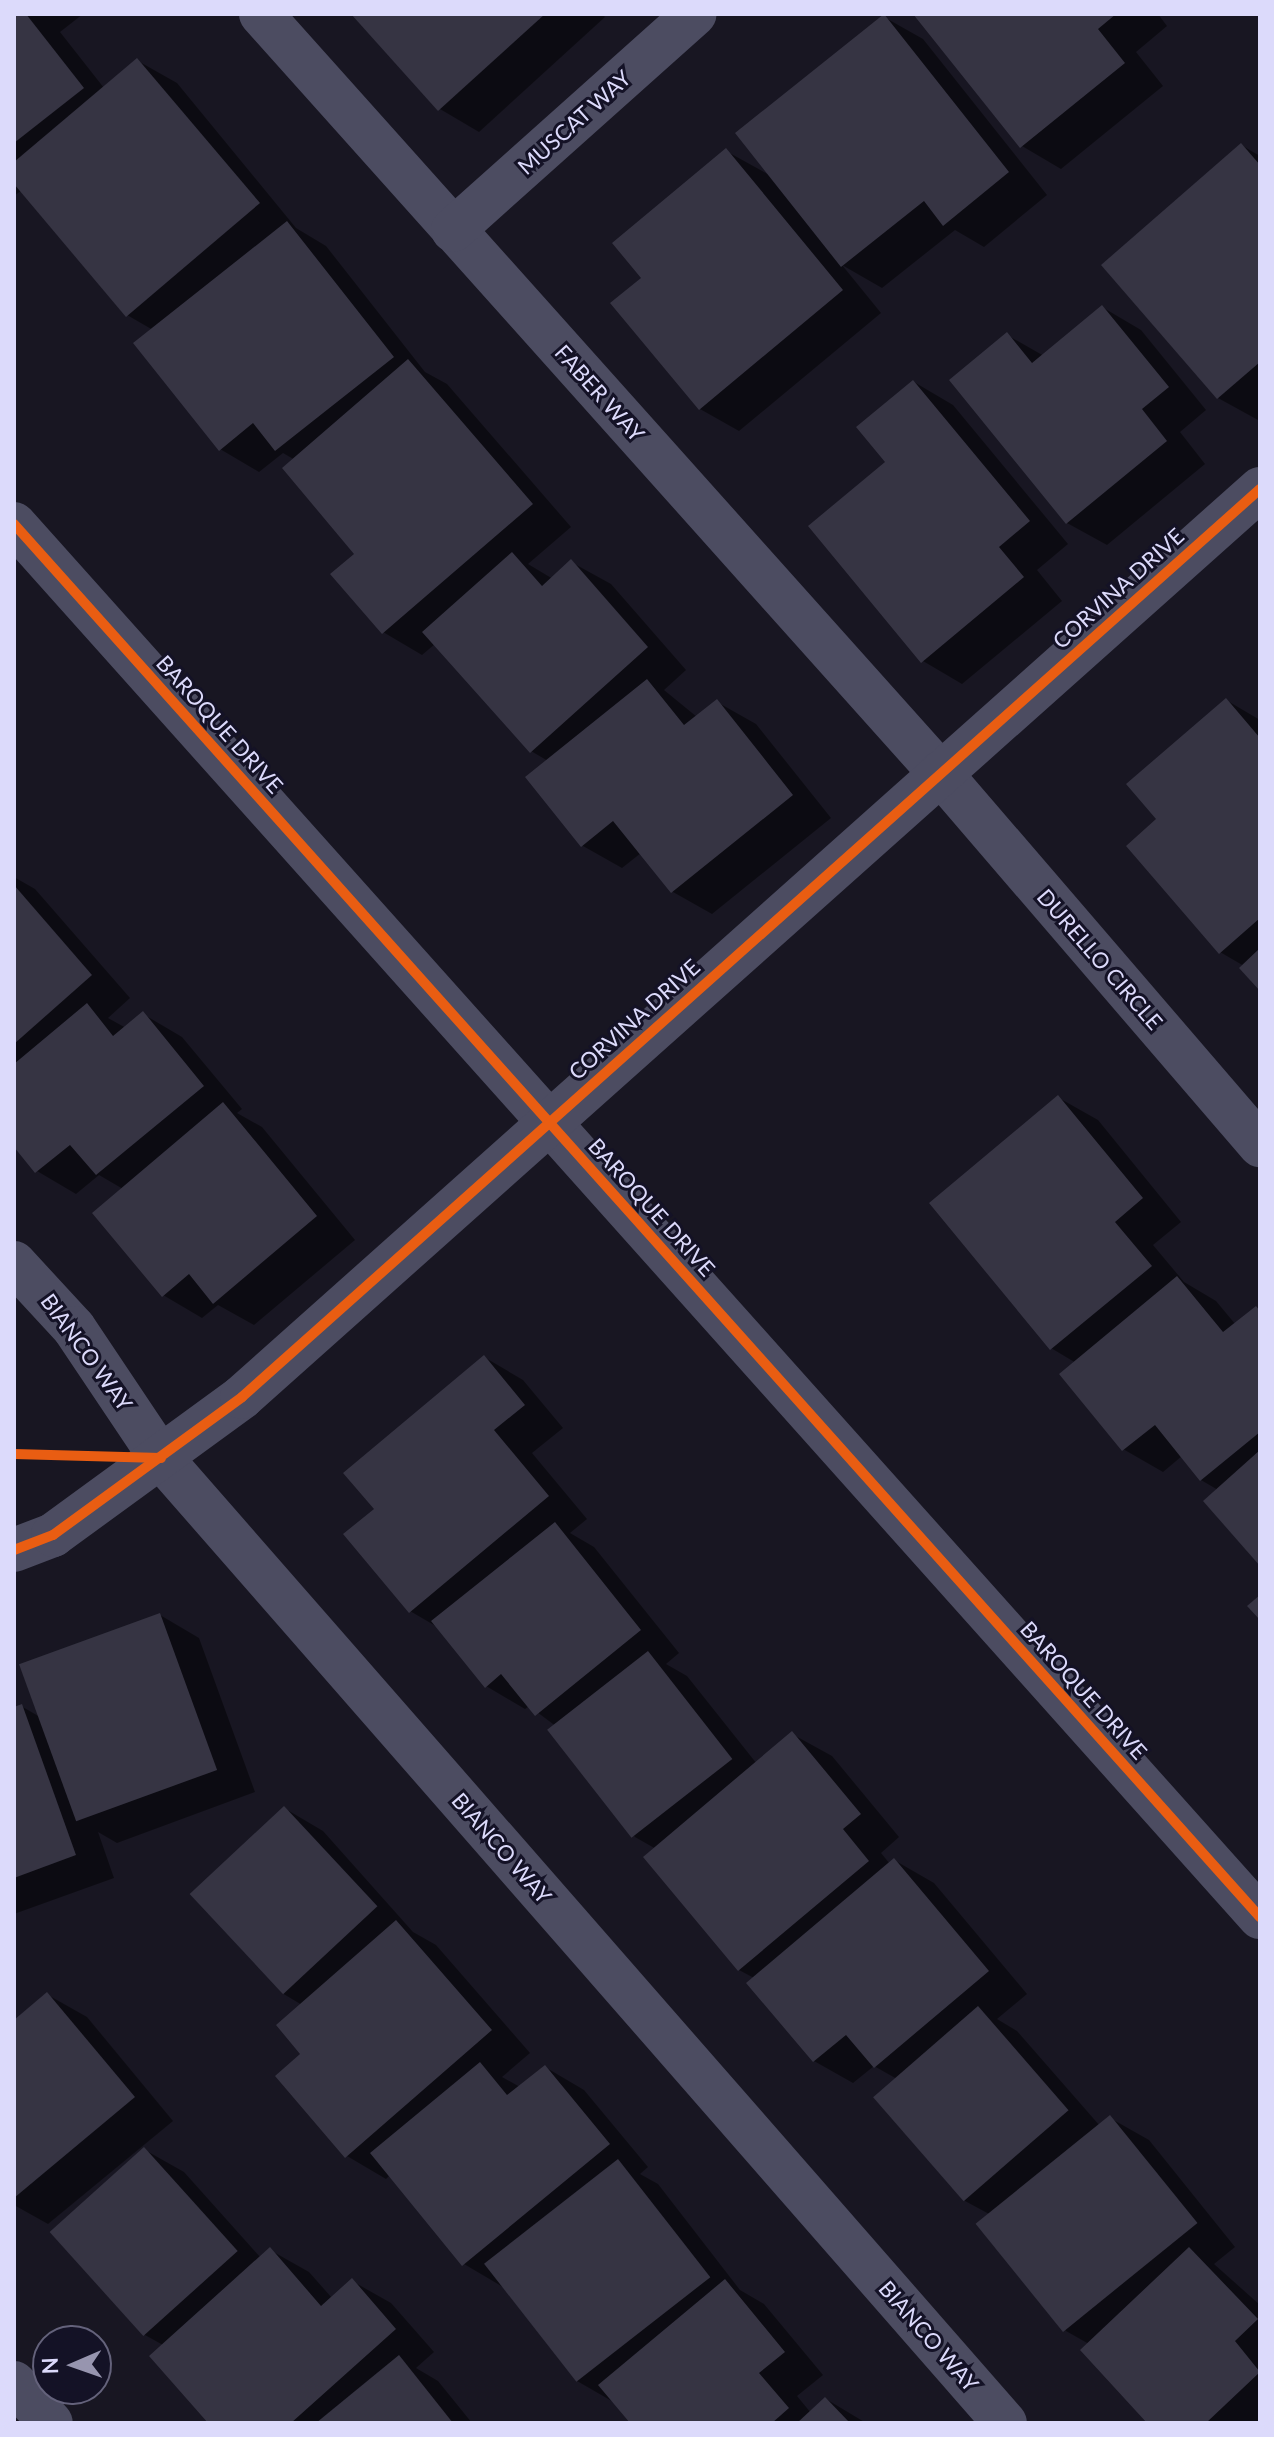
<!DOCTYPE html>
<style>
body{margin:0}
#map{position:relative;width:1274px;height:2437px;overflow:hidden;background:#181622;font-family:Lato,sans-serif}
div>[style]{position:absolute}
.shadow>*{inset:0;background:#0007}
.building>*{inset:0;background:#363443;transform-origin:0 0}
.minor>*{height:44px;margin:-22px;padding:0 22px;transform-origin:22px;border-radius:22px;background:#4c4c61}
.cycleway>*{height:10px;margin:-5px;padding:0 5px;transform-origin:5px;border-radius:5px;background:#e95d12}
span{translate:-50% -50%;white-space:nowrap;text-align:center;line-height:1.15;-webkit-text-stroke:6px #141226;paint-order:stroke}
.street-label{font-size:22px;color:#dcdafb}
.frame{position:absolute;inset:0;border:16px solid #dcdafb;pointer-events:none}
.north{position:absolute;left:32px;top:2325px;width:80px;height:80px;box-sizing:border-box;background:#141226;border:2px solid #64627b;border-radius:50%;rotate:268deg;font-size:22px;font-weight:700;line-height:32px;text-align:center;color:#dcdafb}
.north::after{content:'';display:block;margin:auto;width:28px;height:36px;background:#9795af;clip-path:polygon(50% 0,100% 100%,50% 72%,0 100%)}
</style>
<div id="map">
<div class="shadow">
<div style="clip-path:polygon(14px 14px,83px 14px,60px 32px,104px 88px,138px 61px,177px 83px,296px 228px,326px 246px,425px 372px,447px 384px,571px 527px,528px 564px,553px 579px,571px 562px,611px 584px,686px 670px,664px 690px,697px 717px,717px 702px,756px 724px,831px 818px,712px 914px,673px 892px,641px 853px,622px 868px,583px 846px,548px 761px,531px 751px,435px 644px,422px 655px,383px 632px,357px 554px,295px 460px,283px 453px,259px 472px,220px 449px,153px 330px,127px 315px,22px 190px,14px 196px)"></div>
<div style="clip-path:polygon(353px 14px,602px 14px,605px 17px,479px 132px,440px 109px)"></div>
<div style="clip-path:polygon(916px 14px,1158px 14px,1167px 26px,1136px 52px,1163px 86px,1061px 169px,1022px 146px)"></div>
<div style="clip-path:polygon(884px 17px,923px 39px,1047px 195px,984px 247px,955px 230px,882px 288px,842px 265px,881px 313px,739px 431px,700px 409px,644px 278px,726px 151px,773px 177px)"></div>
<div style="clip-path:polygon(1241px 145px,1260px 156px,1258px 420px,1218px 398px)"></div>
<div style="clip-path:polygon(1102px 307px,1141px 330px,1206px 410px,1180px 432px,1205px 464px,1107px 545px,1067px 523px,1007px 335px,1044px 356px)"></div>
<div style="clip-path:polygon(914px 382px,953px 405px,1068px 544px,1037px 570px,1062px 601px,962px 684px,923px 661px,888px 463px)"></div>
<div style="clip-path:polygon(1226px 700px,1260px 720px,1260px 988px,1244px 966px,1220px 952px,1159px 819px)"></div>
<div style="clip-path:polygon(14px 877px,35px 889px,130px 998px,108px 1018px,126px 1028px,143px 1014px,182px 1037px,242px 1109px,237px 1113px,262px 1127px,355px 1240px,254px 1325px,218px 1305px,202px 1318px,163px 1295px,123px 1189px,99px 1175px,76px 1194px,37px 1171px,14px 1144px)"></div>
<div style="clip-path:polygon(1059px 1098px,1098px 1120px,1181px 1222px,1153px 1245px,1184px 1282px,1216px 1301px,1236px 1325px,1256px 1308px,1260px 1310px,1260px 1563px,1218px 1490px,1201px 1480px,1182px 1456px,1163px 1472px,1123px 1449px,1076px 1363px,1051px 1348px)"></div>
<div style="clip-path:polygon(484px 1357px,523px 1380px,563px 1428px,532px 1453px,587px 1519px,570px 1533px,594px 1547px,679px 1653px,666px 1664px,687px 1676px,757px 1764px,792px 1734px,832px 1756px,899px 1837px,881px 1853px,890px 1864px,894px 1860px,934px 1883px,1027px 1994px,997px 2019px,1017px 2031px,1100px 2126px,1110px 2118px,1149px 2140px,1235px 2247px,1214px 2264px,1260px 2305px,1260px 2423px,1150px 2423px,1089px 2344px,1066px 2331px,991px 2215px,965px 2201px,897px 2079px,874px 2066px,853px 2083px,814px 2061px,754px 1978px,739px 1970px,656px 1849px,635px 1837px,557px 1727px,529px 1706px,525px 1709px,486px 1686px,439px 1628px,410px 1611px,377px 1509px)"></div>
<div style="clip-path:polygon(160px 1615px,199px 1638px,255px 1792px,117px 1843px,98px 1832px,114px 1878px,14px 1914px,14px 1709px,21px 1706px,40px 1717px)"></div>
<div style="clip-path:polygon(284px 1808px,323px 1831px,413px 1932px,436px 1945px,530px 2053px,502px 2077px,520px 2087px,545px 2067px,584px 2090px,648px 2167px,640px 2174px,658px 2184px,740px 2290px,764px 2304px,823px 2375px,797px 2396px,811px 2413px,826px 2399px,866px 2423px,633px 2423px,617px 2404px,577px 2381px,503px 2287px,464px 2264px,390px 2175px,386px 2179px,347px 2156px,303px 2054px,302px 2005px,282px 1993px)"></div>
<div style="clip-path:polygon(48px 1995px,87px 2017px,173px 2121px,48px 2224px,14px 2205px,14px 2023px)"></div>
<div style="clip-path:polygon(145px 2150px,184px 2172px,261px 2258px,270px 2250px,309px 2272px,332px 2298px,352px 2281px,391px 2303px,434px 2352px,416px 2368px,438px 2381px,472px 2423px,211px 2423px,163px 2345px,145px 2335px)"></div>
</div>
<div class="building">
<div style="clip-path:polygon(14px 14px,26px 14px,84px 88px,14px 143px)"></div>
<div style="clip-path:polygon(351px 14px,545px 14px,438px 111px)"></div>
<div style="clip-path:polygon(884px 14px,1009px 172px,943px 226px,924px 201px,841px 267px,735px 133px)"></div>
<div style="clip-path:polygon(913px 14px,1116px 14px,1098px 29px,1125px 63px,1020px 148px)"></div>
<div style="clip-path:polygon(137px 58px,260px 203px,126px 317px,14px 184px,14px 162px)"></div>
<div style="clip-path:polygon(1241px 143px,1260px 165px,1260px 362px,1217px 399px,1101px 265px)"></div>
<div style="clip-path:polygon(726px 148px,843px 290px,699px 410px,610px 303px,641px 278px,612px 243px)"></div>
<div style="clip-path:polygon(287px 221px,394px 357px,275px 451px,253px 423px,219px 451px,133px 343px)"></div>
<div style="clip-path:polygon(1102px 305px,1169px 387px,1142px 409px,1167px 441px,1066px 524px,949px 380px,1007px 332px,1032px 363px)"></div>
<div style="clip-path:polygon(408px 359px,533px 504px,382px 634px,330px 574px,354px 554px,282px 468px)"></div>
<div style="clip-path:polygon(913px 380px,1030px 521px,999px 547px,1024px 577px,921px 663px,808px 526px,885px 462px,856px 427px)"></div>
<div style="clip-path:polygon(512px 552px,542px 586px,571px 559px,648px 647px,530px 753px,422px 632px)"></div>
<div style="clip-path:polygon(647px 679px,684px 725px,717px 699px,793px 795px,671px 893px,613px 821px,581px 847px,525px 777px)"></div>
<div style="clip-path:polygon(1226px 698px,1260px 738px,1260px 918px,1219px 954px,1126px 846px,1156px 819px,1126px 784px)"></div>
<div style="clip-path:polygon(14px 885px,92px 975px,14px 1044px)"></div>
<div style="clip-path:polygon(1260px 948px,1260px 991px,1239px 968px)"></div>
<div style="clip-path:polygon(87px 1003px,113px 1036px,143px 1011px,204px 1086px,96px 1175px,70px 1145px,35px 1173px,14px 1147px,14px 1064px)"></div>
<div style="clip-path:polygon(1058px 1095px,1143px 1198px,1115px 1222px,1152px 1266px,1050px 1350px,929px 1203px)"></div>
<div style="clip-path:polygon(223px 1102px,317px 1216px,213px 1304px,189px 1274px,162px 1297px,92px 1213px)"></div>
<div style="clip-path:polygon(1177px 1276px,1223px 1332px,1256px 1306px,1260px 1311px,1260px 1432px,1200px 1481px,1155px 1425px,1122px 1451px,1059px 1374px)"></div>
<div style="clip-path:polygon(484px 1355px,525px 1405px,494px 1430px,549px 1496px,409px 1613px,343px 1534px,374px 1509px,343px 1473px)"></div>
<div style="clip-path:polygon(1260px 1450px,1260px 1566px,1203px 1501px)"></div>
<div style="clip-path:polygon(555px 1522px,641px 1630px,535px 1716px,501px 1674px,485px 1688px,431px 1621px)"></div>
<div style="clip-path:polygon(1260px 1595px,1260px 1620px,1247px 1606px)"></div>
<div style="left:160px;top:1613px;width:167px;height:150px;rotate:70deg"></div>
<div style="left:648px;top:1651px;width:137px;height:128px;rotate:52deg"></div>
<div style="clip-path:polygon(22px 1704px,76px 1855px,14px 1878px,14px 1707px)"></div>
<div style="clip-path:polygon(792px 1731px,861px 1814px,843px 1829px,869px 1861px,738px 1971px,643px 1857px)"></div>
<div style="left:284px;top:1806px;width:137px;height:129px;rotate:47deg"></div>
<div style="clip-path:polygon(894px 1858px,989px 1971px,874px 2068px,846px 2035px,813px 2062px,746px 1983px)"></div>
<div style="clip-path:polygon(396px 1920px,492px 2030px,345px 2158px,275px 2076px,300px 2054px,276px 2025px)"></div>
<div style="clip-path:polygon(47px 1992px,135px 2097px,14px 2198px,14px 2020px)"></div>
<div style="left:978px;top:2006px;width:138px;height:139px;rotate:49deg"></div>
<div style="clip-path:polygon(480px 2062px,507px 2095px,545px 2065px,610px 2144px,462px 2266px,370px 2153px)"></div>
<div style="left:1110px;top:2115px;width:139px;height:173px;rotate:51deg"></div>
<div style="left:144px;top:2147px;width:140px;height:127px;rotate:48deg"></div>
<div style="left:618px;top:2159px;width:150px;height:170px;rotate:52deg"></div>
<div style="clip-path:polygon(270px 2247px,321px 2306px,352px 2278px,396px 2329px,291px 2423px,208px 2423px,149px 2356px)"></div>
<div style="clip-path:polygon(1189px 2247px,1258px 2319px,1235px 2341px,1260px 2372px,1206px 2423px,1147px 2423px,1080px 2350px)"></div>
<div style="clip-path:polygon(725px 2279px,785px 2352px,759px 2373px,789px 2408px,772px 2423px,630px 2423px,598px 2385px)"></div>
<div style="clip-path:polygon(399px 2355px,453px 2423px,316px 2423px)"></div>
<div style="clip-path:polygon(825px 2397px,850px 2423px,797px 2423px)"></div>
</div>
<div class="minor">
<div style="left:261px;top:14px;width:1018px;rotate:48.18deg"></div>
<div style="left:940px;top:773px;width:491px;rotate:49.3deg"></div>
<div style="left:453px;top:230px;width:324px;rotate:-41.8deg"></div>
<div style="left:14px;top:524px;width:1869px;rotate:48.19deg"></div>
<div style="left:14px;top:1263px;width:88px;rotate:47.3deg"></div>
<div style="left:74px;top:1328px;width:156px;rotate:56.2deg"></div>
<div style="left:161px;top:1458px;width:1282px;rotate:48.83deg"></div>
<div style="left:14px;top:1550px;width:42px;rotate:-21deg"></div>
<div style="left:53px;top:1535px;width:234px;rotate:-36.1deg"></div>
<div style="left:242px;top:1397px;width:1364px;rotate:-41.73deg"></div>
<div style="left:14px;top:2383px;width:54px;rotate:47.2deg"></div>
</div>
<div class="cycleway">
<div style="left:14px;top:524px;width:1869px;rotate:48.19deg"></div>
<div style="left:14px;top:1454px;width:147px;rotate:1.6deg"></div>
<div style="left:14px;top:1550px;width:42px;rotate:-21deg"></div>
<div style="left:53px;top:1535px;width:234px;rotate:-36.1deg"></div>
<div style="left:242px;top:1397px;width:1364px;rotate:-41.73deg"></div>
</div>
<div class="street-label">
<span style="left:574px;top:122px;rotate:-42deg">MUSCAT WAY</span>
<span style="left:600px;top:393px;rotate:48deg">FABER WAY</span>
<span style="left:1118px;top:588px;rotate:-42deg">CORVINA DRIVE</span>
<span style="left:220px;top:724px;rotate:48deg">BAROQUE DRIVE</span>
<span style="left:1100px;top:959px;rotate:49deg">DURELLO CIRCLE</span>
<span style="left:634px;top:1019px;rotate:-42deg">CORVINA DRIVE</span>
<span style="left:652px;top:1207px;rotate:48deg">BAROQUE DRIVE</span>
<span style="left:87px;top:1352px;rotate:54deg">BIANCO WAY</span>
<span style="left:1084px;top:1690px;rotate:48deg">BAROQUE DRIVE</span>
<span style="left:502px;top:1848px;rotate:49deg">BIANCO WAY</span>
<span style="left:929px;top:2336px;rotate:49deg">BIANCO WAY</span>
</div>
<div class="frame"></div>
<div class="north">N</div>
</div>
